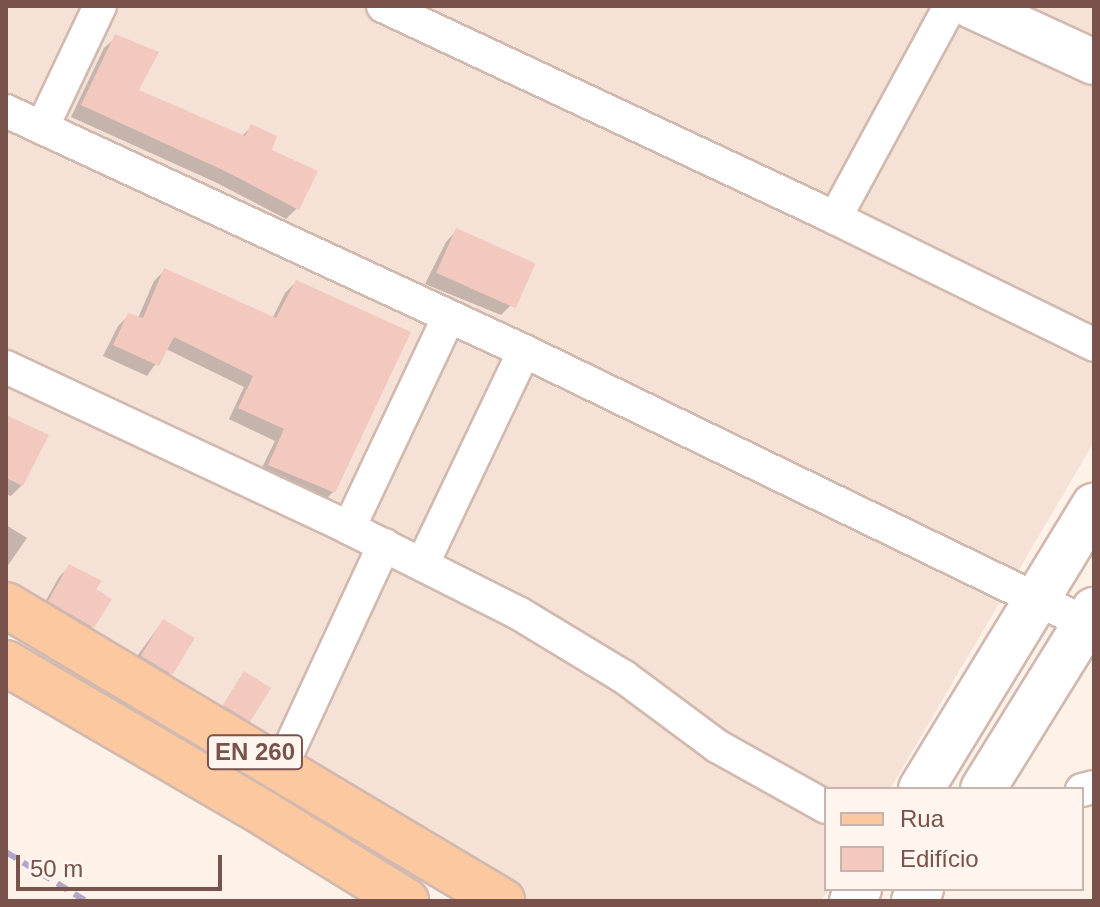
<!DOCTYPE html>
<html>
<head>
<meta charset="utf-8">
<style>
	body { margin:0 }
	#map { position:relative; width:1100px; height:907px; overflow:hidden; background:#fdf1e8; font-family:Arial,sans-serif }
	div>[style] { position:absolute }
	.residential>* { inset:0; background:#f5e1d6 }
	.shadow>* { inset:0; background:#0003; transform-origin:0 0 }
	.building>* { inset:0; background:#f3c9bf; transform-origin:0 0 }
	.roads { filter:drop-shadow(2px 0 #d2b9af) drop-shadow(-2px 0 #d2b9af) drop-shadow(0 2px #d2b9af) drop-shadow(0 -2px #d2b9af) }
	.street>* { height:32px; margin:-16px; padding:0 16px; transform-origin:16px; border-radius:16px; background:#fff }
	.secondary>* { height:44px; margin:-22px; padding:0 22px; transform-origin:22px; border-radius:22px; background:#fff }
	.primary>* { height:44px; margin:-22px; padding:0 22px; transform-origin:22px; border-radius:22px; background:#fcc8a0 }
	.rail>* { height:6px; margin-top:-3px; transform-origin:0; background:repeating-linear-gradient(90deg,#b1a5c8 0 12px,transparent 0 20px) }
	span { translate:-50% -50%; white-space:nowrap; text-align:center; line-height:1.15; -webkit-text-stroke:8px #fff5ef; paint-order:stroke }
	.shield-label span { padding:2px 6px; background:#fff5ef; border:2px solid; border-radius:6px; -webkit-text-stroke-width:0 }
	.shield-label { font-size:24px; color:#78524b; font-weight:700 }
	.frame { position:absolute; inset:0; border:8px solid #78524b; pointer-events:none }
	.legend { position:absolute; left:824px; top:787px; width:260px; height:104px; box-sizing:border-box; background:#fff5ef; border:2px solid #c9b4ad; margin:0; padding:10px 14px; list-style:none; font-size:24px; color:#78524b }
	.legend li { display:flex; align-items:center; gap:16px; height:40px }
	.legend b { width:40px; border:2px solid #c9b4ad }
	.scale { position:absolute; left:16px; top:855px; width:206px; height:36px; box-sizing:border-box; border:4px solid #78524b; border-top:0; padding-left:10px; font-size:24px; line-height:28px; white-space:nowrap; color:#78524b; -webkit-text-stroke:6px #fff5ef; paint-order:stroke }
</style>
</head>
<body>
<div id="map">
	<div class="residential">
		<i style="clip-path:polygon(6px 6px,1094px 6px,1094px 442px,890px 789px,826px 789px,826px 889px,829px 889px,821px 901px,531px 901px,6px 584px)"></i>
	</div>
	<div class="shadow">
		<i style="clip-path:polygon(116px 37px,136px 91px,241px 137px,251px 127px,269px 151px,297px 208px,286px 219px,215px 182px,71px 117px,104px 48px)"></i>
		<i style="clip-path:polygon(457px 230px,512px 304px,501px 315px,425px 284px,446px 242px)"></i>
		<i style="clip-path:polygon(165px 270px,272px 319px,285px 293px,296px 282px,333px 492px,322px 503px,258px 476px,275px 441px,229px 419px,244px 387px,166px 349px,147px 376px,103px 356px,118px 326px,129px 315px,138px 318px,154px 281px)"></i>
		<i style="clip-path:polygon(6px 418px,22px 485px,11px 496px,6px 494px)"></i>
		<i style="clip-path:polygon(6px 525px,27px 538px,6px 568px)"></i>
		<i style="clip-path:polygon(70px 566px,93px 590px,93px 626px,82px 637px,39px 613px,59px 577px)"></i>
		<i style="clip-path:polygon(163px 621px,170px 674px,159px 685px,129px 667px)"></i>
		<i style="left:245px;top:673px;width:27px;height:54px;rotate:33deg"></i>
	</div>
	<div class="building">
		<i style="clip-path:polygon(115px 34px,159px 52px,139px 90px,245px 136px,251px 124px,277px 136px,272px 150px,318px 171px,299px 210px,227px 172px,81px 105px)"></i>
		<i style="left:456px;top:228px;width:87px;height:49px;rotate:24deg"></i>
		<i style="clip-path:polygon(164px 268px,276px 318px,296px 280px,411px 332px,335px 493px,268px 465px,284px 429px,238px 408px,253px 376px,174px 337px,159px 366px,113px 345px,128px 313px,143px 318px)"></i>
		<i style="clip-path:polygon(6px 415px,49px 435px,23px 486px,6px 478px)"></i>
		<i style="clip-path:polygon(69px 564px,102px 581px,96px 589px,112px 599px,94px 628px,48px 601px)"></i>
		<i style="left:163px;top:619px;width:37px;height:43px;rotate:31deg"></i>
		<i style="left:244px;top:671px;width:32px;height:40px;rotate:32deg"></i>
	</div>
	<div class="roads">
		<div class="street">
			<i style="left:383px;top:6px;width:499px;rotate:25.1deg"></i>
			<i style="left:835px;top:218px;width:288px;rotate:26.1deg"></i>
			<i style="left:6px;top:111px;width:571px;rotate:24.86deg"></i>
			<i style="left:524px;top:351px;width:633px;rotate:25.84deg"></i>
			<i style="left:42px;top:128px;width:135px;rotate:-64.6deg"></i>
			<i style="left:835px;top:218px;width:241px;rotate:-61.5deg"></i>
			<i style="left:6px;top:367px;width:379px;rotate:25.1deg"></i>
			<i style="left:349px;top:528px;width:191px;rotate:26.7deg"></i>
			<i style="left:520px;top:614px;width:122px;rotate:31.2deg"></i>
			<i style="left:624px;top:677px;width:116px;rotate:36.6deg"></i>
			<i style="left:717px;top:746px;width:125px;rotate:29.2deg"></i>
			<i style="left:349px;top:528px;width:234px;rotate:-64.7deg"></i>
			<i style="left:423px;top:563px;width:235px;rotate:-64.5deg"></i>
			<i style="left:281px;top:767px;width:245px;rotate:-65.1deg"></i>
			<i style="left:1082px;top:790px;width:12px;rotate:-14deg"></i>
		</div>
		<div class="secondary">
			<i style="left:972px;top:6px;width:134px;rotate:24.7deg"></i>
			<i style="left:921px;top:789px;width:332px;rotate:-58.6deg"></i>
			<i style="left:983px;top:789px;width:211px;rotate:-58.2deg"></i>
			<i style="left:852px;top:901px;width:14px;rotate:-60deg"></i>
			<i style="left:914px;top:901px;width:14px;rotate:-60deg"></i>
		</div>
		<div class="primary">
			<i style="left:6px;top:605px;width:578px;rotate:30.83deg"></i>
			<i style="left:6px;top:663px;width:300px;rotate:30.2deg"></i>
			<i style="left:265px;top:814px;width:166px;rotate:31.7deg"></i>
		</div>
	</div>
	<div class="rail">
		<i style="left:6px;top:852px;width:94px;rotate:31.5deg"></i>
	</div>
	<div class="shield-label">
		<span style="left:255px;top:752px">EN 260</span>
	</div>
	<div class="frame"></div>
	<ul class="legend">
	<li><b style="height:10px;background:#fcc8a0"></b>Rua</li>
	<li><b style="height:22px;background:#f3c9bf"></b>Edifício</li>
	</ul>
	<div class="scale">50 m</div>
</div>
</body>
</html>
